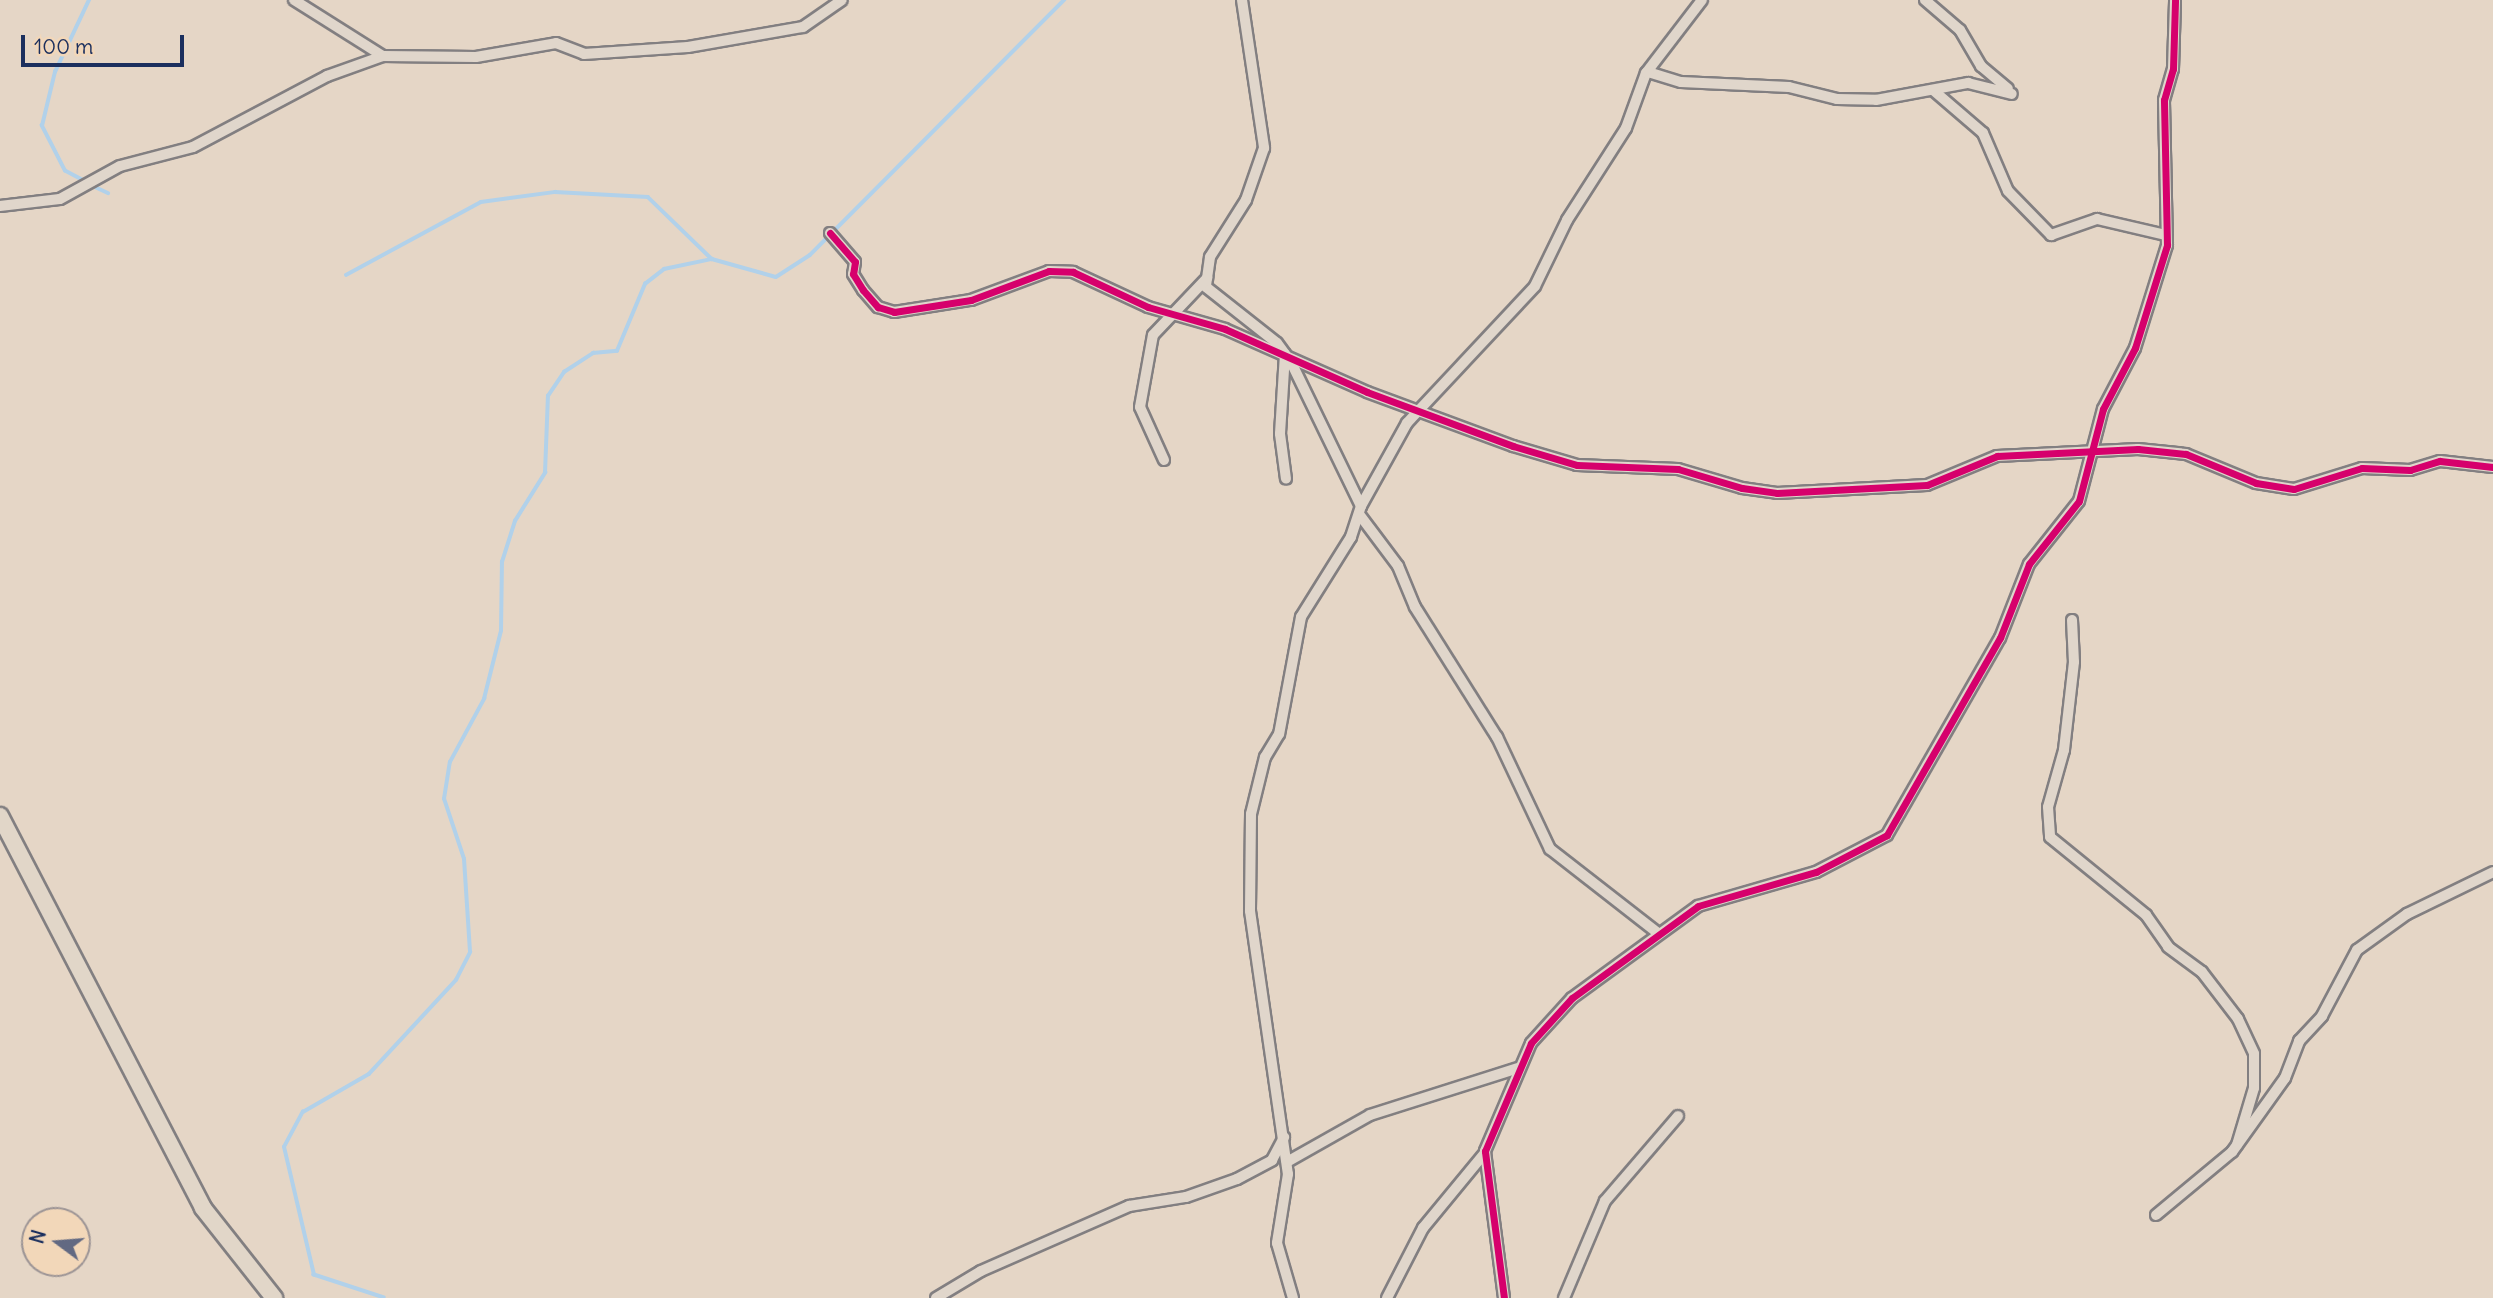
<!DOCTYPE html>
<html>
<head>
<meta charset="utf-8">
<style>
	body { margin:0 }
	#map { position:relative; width:2493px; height:1298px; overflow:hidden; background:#e5d6c6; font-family:Delius,sans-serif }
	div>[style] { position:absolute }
	.stream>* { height:3.5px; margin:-1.75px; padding:0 1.75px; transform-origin:1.75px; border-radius:1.75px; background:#b1d1ea }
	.roads { filter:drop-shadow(2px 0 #827f81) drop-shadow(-2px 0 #827f81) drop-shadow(0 2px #827f81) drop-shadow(0 -2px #827f81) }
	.minor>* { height:10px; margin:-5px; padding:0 5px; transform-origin:5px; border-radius:5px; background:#e0d6cb }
	.highway>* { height:16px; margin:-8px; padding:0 8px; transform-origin:8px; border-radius:8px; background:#e1d6c8 }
	.cycleway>* { height:7px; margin:-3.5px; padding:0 3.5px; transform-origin:3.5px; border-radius:3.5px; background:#d6006c }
	span { translate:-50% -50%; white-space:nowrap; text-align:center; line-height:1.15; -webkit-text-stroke:5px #f2d7b9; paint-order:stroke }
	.north { position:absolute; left:21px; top:1207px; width:70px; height:70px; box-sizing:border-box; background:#f2d7b9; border:2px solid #9c9495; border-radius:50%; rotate:286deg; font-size:19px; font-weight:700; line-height:28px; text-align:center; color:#1b2f5e }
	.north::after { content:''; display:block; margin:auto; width:24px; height:32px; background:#626982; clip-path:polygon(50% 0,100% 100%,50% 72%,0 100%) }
	.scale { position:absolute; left:21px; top:35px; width:163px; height:32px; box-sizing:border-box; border:4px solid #1b2f5e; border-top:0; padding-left:9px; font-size:21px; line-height:24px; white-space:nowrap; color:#1b2f5e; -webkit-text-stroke:5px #f2d7b9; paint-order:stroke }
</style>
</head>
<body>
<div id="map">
	<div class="stream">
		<i style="left:84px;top:181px;width:21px;rotate:-152deg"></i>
		<i style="left:65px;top:171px;width:51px;rotate:-117.1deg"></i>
		<i style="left:42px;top:126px;width:56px;rotate:-76.5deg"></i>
		<i style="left:55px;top:72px;width:80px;rotate:-64.7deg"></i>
		<i style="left:91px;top:185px;width:19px;rotate:25deg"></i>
		<i style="left:346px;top:275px;width:153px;rotate:-28.4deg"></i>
		<i style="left:481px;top:202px;width:75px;rotate:-7.7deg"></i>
		<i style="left:555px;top:192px;width:93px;rotate:3.1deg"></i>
		<i style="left:648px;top:197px;width:89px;rotate:44.1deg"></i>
		<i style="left:712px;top:259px;width:66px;rotate:15.7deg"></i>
		<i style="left:776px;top:277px;width:40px;rotate:-32.9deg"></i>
		<i style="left:810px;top:255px;width:360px;rotate:-45.1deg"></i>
		<i style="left:384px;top:1298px;width:74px;rotate:-161.8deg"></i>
		<i style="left:314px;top:1275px;width:131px;rotate:-103.2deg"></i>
		<i style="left:284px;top:1147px;width:40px;rotate:-62deg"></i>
		<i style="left:303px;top:1112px;width:76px;rotate:-29.9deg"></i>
		<i style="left:369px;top:1074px;width:128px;rotate:-47.2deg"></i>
		<i style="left:456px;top:980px;width:31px;rotate:-63deg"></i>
		<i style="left:470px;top:952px;width:93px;rotate:-93.7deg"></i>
		<i style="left:464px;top:859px;width:63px;rotate:-108.4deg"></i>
		<i style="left:444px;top:799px;width:37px;rotate:-81deg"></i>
		<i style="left:450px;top:762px;width:72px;rotate:-61.6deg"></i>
		<i style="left:484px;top:699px;width:70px;rotate:-76deg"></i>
		<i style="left:501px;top:631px;width:69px;rotate:-89.2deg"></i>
		<i style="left:502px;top:562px;width:43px;rotate:-72.4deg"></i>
		<i style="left:515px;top:521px;width:57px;rotate:-58deg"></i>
		<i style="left:545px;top:473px;width:77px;rotate:-87.8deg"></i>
		<i style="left:548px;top:396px;width:29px;rotate:-56deg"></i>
		<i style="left:564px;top:372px;width:35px;rotate:-33deg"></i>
		<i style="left:593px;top:353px;width:24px;rotate:-5deg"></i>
		<i style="left:617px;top:351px;width:73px;rotate:-67.3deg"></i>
		<i style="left:645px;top:284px;width:24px;rotate:-38deg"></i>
		<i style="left:664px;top:269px;width:49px;rotate:-11.8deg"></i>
	</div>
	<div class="roads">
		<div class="minor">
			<i style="left:294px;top:0;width:105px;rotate:32.2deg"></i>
			<i style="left:1242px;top:0;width:150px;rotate:81.5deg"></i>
			<i style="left:1264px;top:148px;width:55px;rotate:109.1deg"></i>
			<i style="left:1246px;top:200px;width:67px;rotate:122.3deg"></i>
			<i style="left:1210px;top:257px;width:30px;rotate:98deg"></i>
			<i style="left:1206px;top:287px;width:90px;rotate:38.3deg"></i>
			<i style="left:1277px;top:343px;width:26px;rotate:54deg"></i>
			<i style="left:1292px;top:364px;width:158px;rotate:64.1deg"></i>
			<i style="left:1361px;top:506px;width:33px;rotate:108deg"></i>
			<i style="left:1351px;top:537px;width:94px;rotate:122deg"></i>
			<i style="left:1301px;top:617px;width:119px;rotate:100.6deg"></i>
			<i style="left:1279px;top:734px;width:27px;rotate:121deg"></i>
			<i style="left:1265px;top:757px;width:59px;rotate:103.8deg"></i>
			<i style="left:1251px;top:814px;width:97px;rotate:90.6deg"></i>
			<i style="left:1250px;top:911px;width:266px;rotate:81.8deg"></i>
			<i style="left:1288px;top:1174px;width:70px;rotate:99.1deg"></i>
			<i style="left:1277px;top:1243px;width:57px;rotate:73.8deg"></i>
			<i style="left:1925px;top:0;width:46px;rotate:40.6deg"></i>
			<i style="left:1960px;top:30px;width:42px;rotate:59.7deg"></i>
			<i style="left:1981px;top:66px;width:35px;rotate:40deg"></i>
			<i style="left:1648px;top:72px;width:34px;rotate:17deg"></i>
			<i style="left:1681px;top:82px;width:108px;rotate:2.7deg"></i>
			<i style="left:1789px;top:87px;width:49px;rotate:14deg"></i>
			<i style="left:1837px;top:99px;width:39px;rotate:1deg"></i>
			<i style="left:1876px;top:100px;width:94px;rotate:-10.5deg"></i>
			<i style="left:1968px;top:83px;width:45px;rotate:14deg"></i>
			<i style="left:1933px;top:90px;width:66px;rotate:40.7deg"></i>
			<i style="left:1983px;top:133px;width:63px;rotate:66.7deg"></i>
			<i style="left:2008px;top:191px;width:62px;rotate:45.7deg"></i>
			<i style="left:2051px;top:235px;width:49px;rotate:-19.2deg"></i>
			<i style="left:2097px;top:219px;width:70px;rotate:13.2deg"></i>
			<i style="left:0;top:206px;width:60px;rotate:-6.7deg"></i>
			<i style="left:60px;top:199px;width:68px;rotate:-28.8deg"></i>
			<i style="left:120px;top:166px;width:75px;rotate:-14.6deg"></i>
			<i style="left:193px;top:147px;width:152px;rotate:-27.9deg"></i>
			<i style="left:327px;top:76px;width:59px;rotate:-19.7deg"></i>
			<i style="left:383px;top:56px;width:93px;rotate:0.6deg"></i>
			<i style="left:476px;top:57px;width:81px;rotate:-9.9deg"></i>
			<i style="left:556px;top:43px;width:30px;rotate:21deg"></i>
			<i style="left:584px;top:54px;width:104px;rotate:-3.9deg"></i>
			<i style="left:688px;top:47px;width:117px;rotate:-9.9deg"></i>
			<i style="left:803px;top:27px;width:47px;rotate:-34.7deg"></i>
			<i style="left:830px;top:233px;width:38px;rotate:49deg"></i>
			<i style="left:855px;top:262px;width:12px;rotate:99deg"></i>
			<i style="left:853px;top:274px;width:19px;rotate:58deg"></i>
			<i style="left:863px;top:290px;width:23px;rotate:49deg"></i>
			<i style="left:878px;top:307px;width:17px;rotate:17deg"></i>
			<i style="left:894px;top:312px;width:78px;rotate:-8.9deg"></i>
			<i style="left:971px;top:300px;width:83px;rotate:-20.4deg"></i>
			<i style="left:1049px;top:271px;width:24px;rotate:2deg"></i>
			<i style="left:1073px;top:272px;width:83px;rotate:25deg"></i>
			<i style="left:1148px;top:307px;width:80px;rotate:15.9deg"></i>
			<i style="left:1225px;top:329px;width:155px;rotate:23.9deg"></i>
			<i style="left:1367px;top:392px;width:156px;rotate:20.3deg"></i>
			<i style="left:1513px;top:446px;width:67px;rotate:16.5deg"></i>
			<i style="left:1577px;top:465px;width:101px;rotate:2.3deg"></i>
			<i style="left:1678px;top:469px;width:67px;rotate:16.5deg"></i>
			<i style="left:1742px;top:488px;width:35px;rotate:8deg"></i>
			<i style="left:1777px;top:493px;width:150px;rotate:-3.1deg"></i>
			<i style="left:1927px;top:485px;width:76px;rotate:-22.5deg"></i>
			<i style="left:1997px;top:456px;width:141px;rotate:-2.8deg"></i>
			<i style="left:2138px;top:449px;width:48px;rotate:5.9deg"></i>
			<i style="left:2186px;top:454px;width:76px;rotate:22.5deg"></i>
			<i style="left:2256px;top:483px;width:38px;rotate:9deg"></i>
			<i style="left:2294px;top:489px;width:71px;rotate:-17.2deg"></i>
			<i style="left:2362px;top:468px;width:48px;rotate:2.4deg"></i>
			<i style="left:2410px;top:470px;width:31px;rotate:-17deg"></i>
			<i style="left:2440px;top:461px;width:53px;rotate:6.5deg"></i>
			<i style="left:1285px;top:354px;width:80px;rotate:93.6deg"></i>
			<i style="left:1280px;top:434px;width:45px;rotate:82.4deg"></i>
			<i style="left:1164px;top:460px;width:58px;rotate:-114.4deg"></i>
			<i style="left:1140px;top:407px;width:73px;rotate:-79.8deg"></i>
			<i style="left:1153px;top:335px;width:79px;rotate:-46.5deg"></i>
			<i style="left:1361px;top:506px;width:95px;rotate:-61deg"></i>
			<i style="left:1407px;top:423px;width:187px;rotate:-46.9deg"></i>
			<i style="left:1535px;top:286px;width:73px;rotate:-64.1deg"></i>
			<i style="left:1567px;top:220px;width:109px;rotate:-57.3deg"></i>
			<i style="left:1626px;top:128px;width:59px;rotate:-70deg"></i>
			<i style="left:1646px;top:73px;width:92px;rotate:-52.5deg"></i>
			<i style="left:1359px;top:514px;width:65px;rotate:53.1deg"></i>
			<i style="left:1398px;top:566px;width:44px;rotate:67.5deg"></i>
			<i style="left:1415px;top:607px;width:154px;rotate:57.8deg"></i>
			<i style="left:1497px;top:737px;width:124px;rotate:64.7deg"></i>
			<i style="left:1550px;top:849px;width:137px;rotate:37.9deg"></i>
			<i style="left:2072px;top:620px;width:42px;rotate:87.3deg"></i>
			<i style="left:2074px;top:662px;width:89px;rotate:96.5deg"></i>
			<i style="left:2064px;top:750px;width:59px;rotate:105.7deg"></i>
			<i style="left:2048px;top:807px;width:30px;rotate:86deg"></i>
			<i style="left:2050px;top:837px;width:124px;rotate:39.1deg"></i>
			<i style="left:2146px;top:915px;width:39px;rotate:55deg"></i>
			<i style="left:2168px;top:947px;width:42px;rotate:36.3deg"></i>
			<i style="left:2202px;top:972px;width:59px;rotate:52.5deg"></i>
			<i style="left:2238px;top:1019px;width:38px;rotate:65deg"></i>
			<i style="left:2254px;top:1054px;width:34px;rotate:90deg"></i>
			<i style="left:2254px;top:1088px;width:59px;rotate:106.6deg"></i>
			<i style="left:1287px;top:1162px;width:95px;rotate:-29.5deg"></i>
			<i style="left:1370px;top:1115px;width:155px;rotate:-17.6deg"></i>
			<i style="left:2156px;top:1215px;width:99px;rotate:-39.7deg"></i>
			<i style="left:2232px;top:1152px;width:91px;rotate:-54.4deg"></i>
			<i style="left:2285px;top:1078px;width:40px;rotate:-69deg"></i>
			<i style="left:2299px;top:1041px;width:34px;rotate:-47deg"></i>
			<i style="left:2322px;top:1016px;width:75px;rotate:-62.1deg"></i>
			<i style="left:2357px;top:950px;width:62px;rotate:-35.8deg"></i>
			<i style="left:2407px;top:914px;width:96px;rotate:-26deg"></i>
			<i style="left:936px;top:1298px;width:52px;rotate:-31deg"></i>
			<i style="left:981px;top:1271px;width:162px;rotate:-23.7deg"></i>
			<i style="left:1129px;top:1206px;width:58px;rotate:-9deg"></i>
			<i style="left:1186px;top:1197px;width:54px;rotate:-19.4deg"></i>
			<i style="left:1237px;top:1179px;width:40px;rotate:-28deg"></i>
			<i style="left:1272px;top:1160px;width:26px;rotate:-62deg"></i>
			<i style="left:1387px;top:1298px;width:79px;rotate:-62.8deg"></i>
			<i style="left:1423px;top:1228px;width:96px;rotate:-50.5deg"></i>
			<i style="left:1504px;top:1298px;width:148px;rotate:-97.4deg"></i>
			<i style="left:1485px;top:1151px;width:117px;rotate:-66.9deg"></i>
			<i style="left:1531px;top:1043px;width:61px;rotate:-47.7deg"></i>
			<i style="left:1572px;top:998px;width:156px;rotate:-36.1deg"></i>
			<i style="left:1698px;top:906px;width:123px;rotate:-16.1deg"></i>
			<i style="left:1816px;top:872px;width:80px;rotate:-27.5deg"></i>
			<i style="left:1887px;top:835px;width:227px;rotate:-60.2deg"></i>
			<i style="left:2000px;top:638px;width:79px;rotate:-68.6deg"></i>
			<i style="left:2029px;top:564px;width:80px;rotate:-51.6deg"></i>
			<i style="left:2079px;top:501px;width:95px;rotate:-75.4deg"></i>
			<i style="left:2103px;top:409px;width:69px;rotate:-62.3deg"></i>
			<i style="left:2135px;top:348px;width:108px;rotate:-72.7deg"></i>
			<i style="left:2167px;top:245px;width:145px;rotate:-91.2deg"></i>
			<i style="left:2164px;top:100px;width:32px;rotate:-74deg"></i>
			<i style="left:2173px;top:69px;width:69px;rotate:-88.3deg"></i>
			<i style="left:1564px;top:1298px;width:105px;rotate:-67.1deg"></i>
			<i style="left:1605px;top:1201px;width:112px;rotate:-49.3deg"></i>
		</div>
		<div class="highway">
			<i style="left:0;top:816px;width:441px;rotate:62.6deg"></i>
			<i style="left:203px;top:1208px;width:115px;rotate:51.7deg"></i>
		</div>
	</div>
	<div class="cycleway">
		<i style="left:830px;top:233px;width:38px;rotate:49deg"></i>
		<i style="left:855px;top:262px;width:12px;rotate:99deg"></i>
		<i style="left:853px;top:274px;width:19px;rotate:58deg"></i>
		<i style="left:863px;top:290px;width:23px;rotate:49deg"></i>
		<i style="left:878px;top:307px;width:17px;rotate:17deg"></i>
		<i style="left:894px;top:312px;width:78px;rotate:-8.9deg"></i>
		<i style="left:971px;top:300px;width:83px;rotate:-20.4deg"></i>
		<i style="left:1049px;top:271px;width:24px;rotate:2deg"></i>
		<i style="left:1073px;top:272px;width:83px;rotate:25deg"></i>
		<i style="left:1148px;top:307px;width:80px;rotate:15.9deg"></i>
		<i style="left:1225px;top:329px;width:155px;rotate:23.9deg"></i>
		<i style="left:1367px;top:392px;width:156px;rotate:20.3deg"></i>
		<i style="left:1513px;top:446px;width:67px;rotate:16.5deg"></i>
		<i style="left:1577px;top:465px;width:101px;rotate:2.3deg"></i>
		<i style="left:1678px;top:469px;width:67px;rotate:16.5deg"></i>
		<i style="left:1742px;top:488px;width:35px;rotate:8deg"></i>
		<i style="left:1777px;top:493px;width:150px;rotate:-3.1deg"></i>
		<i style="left:1927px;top:485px;width:76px;rotate:-22.5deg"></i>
		<i style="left:1997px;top:456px;width:141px;rotate:-2.8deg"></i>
		<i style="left:2138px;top:449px;width:48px;rotate:5.9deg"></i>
		<i style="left:2186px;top:454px;width:76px;rotate:22.5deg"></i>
		<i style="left:2256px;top:483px;width:38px;rotate:9deg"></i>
		<i style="left:2294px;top:489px;width:71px;rotate:-17.2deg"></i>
		<i style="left:2362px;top:468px;width:48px;rotate:2.4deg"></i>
		<i style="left:2410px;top:470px;width:31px;rotate:-17deg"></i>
		<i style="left:2440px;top:461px;width:53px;rotate:6.5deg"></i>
		<i style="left:1504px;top:1298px;width:148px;rotate:-97.4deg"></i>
		<i style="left:1485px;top:1151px;width:117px;rotate:-66.9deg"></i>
		<i style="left:1531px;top:1043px;width:61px;rotate:-47.7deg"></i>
		<i style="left:1572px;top:998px;width:156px;rotate:-36.1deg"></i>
		<i style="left:1698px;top:906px;width:123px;rotate:-16.1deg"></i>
		<i style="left:1816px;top:872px;width:80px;rotate:-27.5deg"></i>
		<i style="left:1887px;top:835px;width:227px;rotate:-60.2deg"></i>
		<i style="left:2000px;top:638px;width:79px;rotate:-68.6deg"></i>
		<i style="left:2029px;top:564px;width:80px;rotate:-51.6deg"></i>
		<i style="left:2079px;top:501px;width:95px;rotate:-75.4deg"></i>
		<i style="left:2103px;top:409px;width:69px;rotate:-62.3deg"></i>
		<i style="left:2135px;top:348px;width:108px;rotate:-72.7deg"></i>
		<i style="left:2167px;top:245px;width:145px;rotate:-91.2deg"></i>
		<i style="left:2164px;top:100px;width:32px;rotate:-74deg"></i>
		<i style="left:2173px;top:69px;width:69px;rotate:-88.3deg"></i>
	</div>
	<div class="north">N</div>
	<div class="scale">100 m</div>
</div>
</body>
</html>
